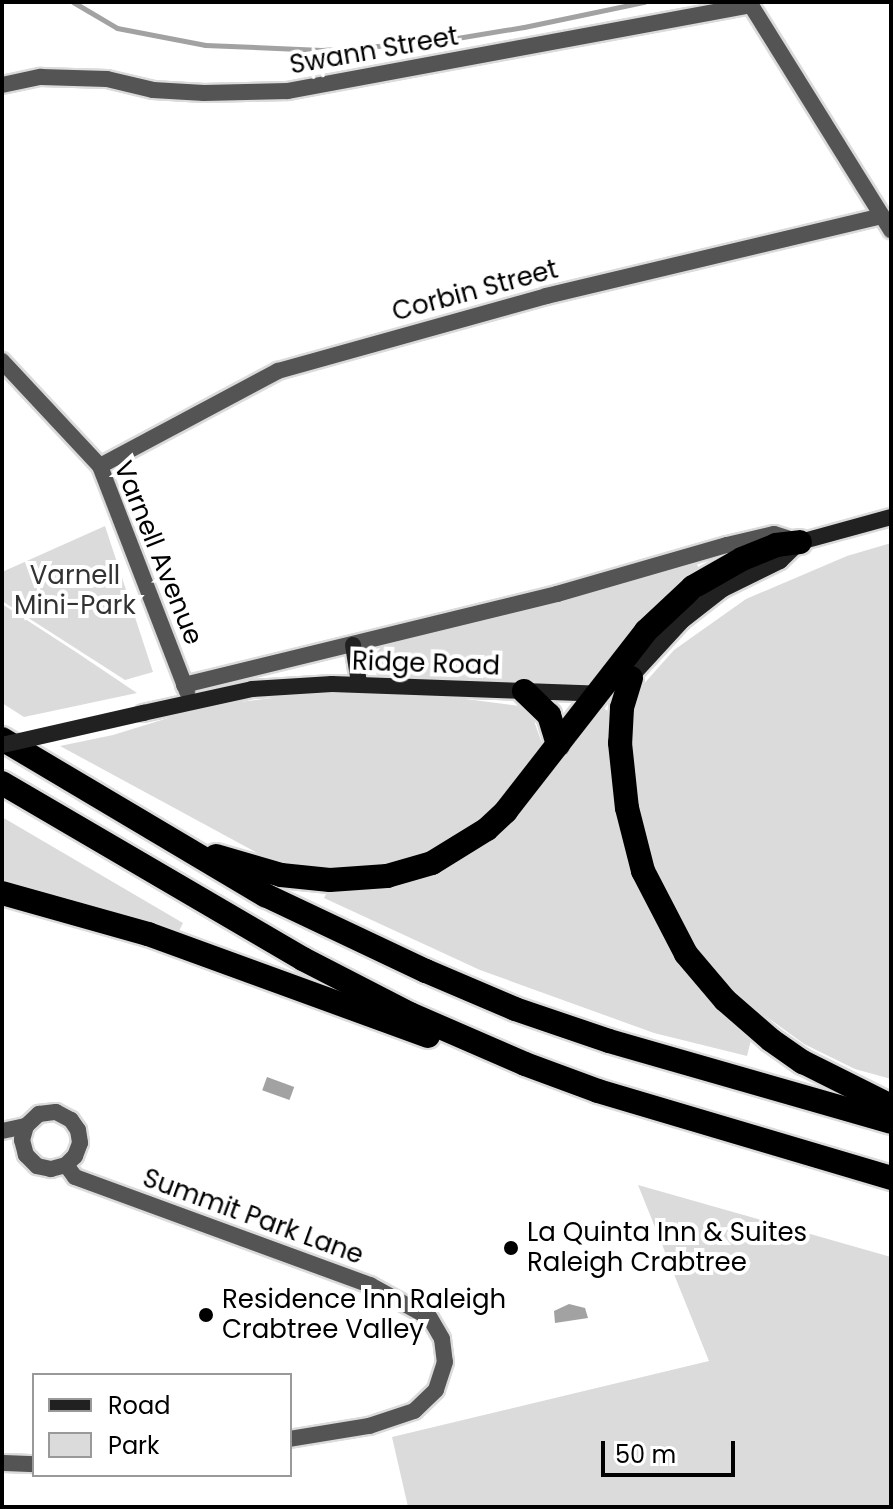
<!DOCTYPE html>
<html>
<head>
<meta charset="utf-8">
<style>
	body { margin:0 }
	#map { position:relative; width:893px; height:1509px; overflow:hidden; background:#fff; font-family:Poppins,sans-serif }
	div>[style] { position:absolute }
	.green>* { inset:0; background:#dbdbdb }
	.water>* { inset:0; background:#a2a2a2; transform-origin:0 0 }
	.stream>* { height:5px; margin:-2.5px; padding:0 2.5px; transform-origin:2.5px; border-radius:2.5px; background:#a2a2a2 }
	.roads { filter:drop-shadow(2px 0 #dbdbdb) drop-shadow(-2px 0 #dbdbdb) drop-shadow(0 2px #dbdbdb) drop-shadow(0 -2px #dbdbdb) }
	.street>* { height:16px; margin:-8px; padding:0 8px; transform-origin:8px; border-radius:8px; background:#545454 }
	.secondary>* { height:16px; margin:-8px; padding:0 8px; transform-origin:8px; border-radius:8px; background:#212121 }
	.highway>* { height:24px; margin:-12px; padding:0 12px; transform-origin:12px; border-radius:12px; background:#000 }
	.secondary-bridge>* { height:16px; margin:-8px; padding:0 8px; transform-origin:8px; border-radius:8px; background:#212121 }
	.dots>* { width:22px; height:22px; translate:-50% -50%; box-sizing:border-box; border:4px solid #fff; border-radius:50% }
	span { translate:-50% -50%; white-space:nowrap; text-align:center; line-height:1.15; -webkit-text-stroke:8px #fff; paint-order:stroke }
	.street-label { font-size:26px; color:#000 }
	.park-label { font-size:26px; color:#323232 }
	.poi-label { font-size:26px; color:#000 }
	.left { translate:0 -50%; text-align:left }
	.frame { position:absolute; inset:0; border:4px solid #000; pointer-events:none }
	.legend { position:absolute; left:32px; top:1373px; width:260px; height:104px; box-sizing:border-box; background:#fff; border:2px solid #999; margin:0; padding:10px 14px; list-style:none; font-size:24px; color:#000 }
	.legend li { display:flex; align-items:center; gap:16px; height:40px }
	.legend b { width:40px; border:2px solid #999 }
	.scale { position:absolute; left:601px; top:1441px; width:134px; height:36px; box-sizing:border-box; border:4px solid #000; border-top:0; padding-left:10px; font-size:24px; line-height:28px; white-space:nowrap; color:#000; -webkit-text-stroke:6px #fff; paint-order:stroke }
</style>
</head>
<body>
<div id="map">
	<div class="green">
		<i style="clip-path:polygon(105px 526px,153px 672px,125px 680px,2px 601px,2px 572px)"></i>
		<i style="clip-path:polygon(891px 543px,891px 1079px,855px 1069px,804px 1044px,749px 1004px,701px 955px,650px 856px,636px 796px,629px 722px,641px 687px,674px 650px,746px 599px,847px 556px)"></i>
		<i style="clip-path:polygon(697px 564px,701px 575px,593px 687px,381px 680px,371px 667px,370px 660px,381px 647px)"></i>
		<i style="clip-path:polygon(2px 604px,76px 652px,137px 693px,24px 717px,2px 703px)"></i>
		<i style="clip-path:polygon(313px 693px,458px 698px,520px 706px,534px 721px,542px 743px,536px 761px,486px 817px,448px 845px,396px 866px,341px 873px,274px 862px,60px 746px,113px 735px,207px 706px)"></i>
		<i style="clip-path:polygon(598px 705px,613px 714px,634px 873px,653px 917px,685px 970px,751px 1040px,747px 1056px,654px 1033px,480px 970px,324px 898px,327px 892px,386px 888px,434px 874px,489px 841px,545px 782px)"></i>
		<i style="clip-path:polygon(2px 817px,183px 923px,179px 931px,60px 896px,2px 884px)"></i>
		<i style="clip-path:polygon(638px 1185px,891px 1257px,891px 1507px,408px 1507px,392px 1437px,709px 1361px)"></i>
	</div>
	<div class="water">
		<i style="left:267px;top:1077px;width:29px;height:14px;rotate:20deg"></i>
		<i style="clip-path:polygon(569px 1304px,585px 1308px,588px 1318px,555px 1323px,554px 1311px)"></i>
	</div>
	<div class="stream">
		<i style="left:73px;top:2px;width:51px;rotate:30.6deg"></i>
		<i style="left:117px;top:28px;width:90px;rotate:10.9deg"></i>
		<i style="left:205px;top:45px;width:117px;rotate:2.4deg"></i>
		<i style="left:322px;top:50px;width:111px;rotate:-4.1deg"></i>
		<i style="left:433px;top:42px;width:92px;rotate:-9.4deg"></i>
		<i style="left:524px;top:27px;width:123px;rotate:-11.8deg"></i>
	</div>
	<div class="roads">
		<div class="street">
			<i style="left:749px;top:2px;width:269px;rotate:58.1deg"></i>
			<i style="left:2px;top:85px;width:40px;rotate:-12deg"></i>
			<i style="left:41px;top:77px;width:66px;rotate:1.7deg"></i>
			<i style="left:107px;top:79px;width:47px;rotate:13.4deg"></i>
			<i style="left:153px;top:90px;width:51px;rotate:3.4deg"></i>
			<i style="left:204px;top:93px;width:84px;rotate:-1.4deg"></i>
			<i style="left:288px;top:91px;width:471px;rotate:-10.5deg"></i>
			<i style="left:2px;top:361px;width:144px;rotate:47deg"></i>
			<i style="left:100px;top:466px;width:242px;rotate:68.9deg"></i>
			<i style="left:100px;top:466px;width:202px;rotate:-28.1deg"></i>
			<i style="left:278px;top:371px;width:278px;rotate:-15.6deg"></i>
			<i style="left:546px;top:296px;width:345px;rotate:-13.4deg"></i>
			<i style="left:184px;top:685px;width:384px;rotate:-13.7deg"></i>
			<i style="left:557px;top:594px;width:177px;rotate:-16.1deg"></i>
			<i style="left:727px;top:545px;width:48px;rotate:-13.2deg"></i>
			<i style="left:774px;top:534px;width:14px;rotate:17deg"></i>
			<i style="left:2px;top:1131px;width:25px;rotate:-12deg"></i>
			<i style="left:26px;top:1126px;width:18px;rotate:-43deg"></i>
			<i style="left:39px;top:1114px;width:17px;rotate:-7deg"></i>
			<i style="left:56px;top:1112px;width:17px;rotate:28deg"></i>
			<i style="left:71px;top:1120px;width:12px;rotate:55deg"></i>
			<i style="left:78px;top:1130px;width:13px;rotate:81deg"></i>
			<i style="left:80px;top:1143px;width:14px;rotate:111deg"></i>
			<i style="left:75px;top:1156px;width:13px;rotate:135deg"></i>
			<i style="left:66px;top:1165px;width:16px;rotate:165deg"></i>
			<i style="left:51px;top:1169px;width:14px;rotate:-168deg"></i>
			<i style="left:37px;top:1166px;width:16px;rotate:-135deg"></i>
			<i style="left:26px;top:1155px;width:16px;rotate:-105deg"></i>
			<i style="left:22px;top:1140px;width:15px;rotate:-74deg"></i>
			<i style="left:66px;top:1165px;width:15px;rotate:53deg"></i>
			<i style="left:75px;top:1177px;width:314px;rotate:20.1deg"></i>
			<i style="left:370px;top:1285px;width:68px;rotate:28.8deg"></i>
			<i style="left:430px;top:1318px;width:24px;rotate:60deg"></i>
			<i style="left:442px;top:1339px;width:23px;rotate:83deg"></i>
			<i style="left:445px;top:1362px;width:29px;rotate:108deg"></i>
			<i style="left:436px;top:1390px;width:30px;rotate:136deg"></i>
			<i style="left:414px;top:1411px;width:47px;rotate:161.6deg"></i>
			<i style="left:369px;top:1426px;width:80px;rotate:170.7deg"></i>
			<i style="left:2px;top:1463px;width:32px;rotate:2deg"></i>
		</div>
		<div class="secondary">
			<i style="left:353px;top:645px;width:39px;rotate:81deg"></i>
			<i style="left:625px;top:683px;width:84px;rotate:-47.4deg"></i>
			<i style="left:682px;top:621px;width:52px;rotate:-38deg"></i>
			<i style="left:723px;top:589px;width:64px;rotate:-26.2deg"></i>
			<i style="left:780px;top:561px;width:28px;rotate:-44deg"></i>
			<i style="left:800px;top:542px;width:94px;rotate:-15.4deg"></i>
			<i style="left:143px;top:713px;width:112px;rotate:-12.4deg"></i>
			<i style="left:252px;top:689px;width:80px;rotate:-3.6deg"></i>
			<i style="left:332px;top:684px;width:268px;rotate:2.1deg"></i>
		</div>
		<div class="highway">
			<i style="left:631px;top:678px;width:31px;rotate:107deg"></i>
			<i style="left:622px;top:708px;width:35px;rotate:93deg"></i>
			<i style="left:620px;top:743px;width:65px;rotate:83.9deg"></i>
			<i style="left:627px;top:808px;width:65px;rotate:75.7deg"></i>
			<i style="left:643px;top:871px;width:93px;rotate:62.6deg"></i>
			<i style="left:686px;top:954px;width:60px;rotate:49.7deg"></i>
			<i style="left:725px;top:1000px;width:61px;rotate:41deg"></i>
			<i style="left:771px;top:1040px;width:39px;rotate:35deg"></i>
			<i style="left:803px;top:1062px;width:98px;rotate:26.6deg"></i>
			<i style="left:524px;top:691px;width:35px;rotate:44deg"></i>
			<i style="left:549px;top:715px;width:31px;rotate:73deg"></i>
			<i style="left:2px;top:739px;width:306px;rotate:30.7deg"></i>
			<i style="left:265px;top:895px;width:178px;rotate:25.3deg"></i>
			<i style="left:426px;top:971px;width:97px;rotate:23.1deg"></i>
			<i style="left:515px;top:1009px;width:99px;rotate:18.8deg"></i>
			<i style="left:609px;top:1041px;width:293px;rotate:16deg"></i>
			<i style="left:2px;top:783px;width:349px;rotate:30.3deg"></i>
			<i style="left:303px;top:959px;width:120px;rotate:27.2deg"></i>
			<i style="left:410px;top:1014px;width:125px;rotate:23.5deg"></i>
			<i style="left:525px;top:1064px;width:78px;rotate:20.3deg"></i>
			<i style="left:598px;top:1091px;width:306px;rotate:16.5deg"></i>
			<i style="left:216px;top:856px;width:68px;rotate:16.3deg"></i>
			<i style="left:281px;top:875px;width:49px;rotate:5.8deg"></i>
			<i style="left:330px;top:880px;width:57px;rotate:-4deg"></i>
			<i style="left:387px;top:876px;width:47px;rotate:-16.1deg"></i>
			<i style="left:432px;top:863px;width:65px;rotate:-31.7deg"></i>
			<i style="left:487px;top:829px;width:26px;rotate:-43deg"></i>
			<i style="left:506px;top:811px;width:228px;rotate:-52.1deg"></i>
			<i style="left:646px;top:631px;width:64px;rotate:-43.1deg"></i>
			<i style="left:693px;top:587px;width:56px;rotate:-29.7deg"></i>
			<i style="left:742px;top:559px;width:37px;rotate:-22deg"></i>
			<i style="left:776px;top:545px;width:24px;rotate:-7deg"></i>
			<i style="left:2px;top:893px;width:152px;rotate:15.7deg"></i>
			<i style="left:148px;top:934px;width:298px;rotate:20deg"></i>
		</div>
	</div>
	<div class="secondary-bridge">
		<i style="left:2px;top:745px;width:145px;rotate:-12.8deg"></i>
	</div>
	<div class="dots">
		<i style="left:511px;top:1248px;background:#000"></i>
		<i style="left:206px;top:1315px;background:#000"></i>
	</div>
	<div class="street-label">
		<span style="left:374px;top:51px;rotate:-10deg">Swann Street</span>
		<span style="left:475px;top:291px;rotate:-15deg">Corbin Street</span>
		<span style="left:158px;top:553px;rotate:68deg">Varnell Avenue</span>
		<span style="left:426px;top:664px;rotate:2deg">Ridge Road</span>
		<span style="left:253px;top:1217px;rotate:20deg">Summit Park Lane</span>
	</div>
	<div class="park-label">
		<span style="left:75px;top:591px">Varnell<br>Mini-Park</span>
	</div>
	<div class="poi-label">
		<span class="left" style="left:527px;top:1248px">La Quinta Inn &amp; Suites<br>Raleigh Crabtree</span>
		<span class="left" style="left:222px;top:1315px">Residence Inn Raleigh<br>Crabtree Valley</span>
	</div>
	<div class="frame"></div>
	<ul class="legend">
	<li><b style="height:10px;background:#212121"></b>Road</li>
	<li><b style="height:22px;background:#dbdbdb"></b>Park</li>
	</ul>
	<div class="scale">50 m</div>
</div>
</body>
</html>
